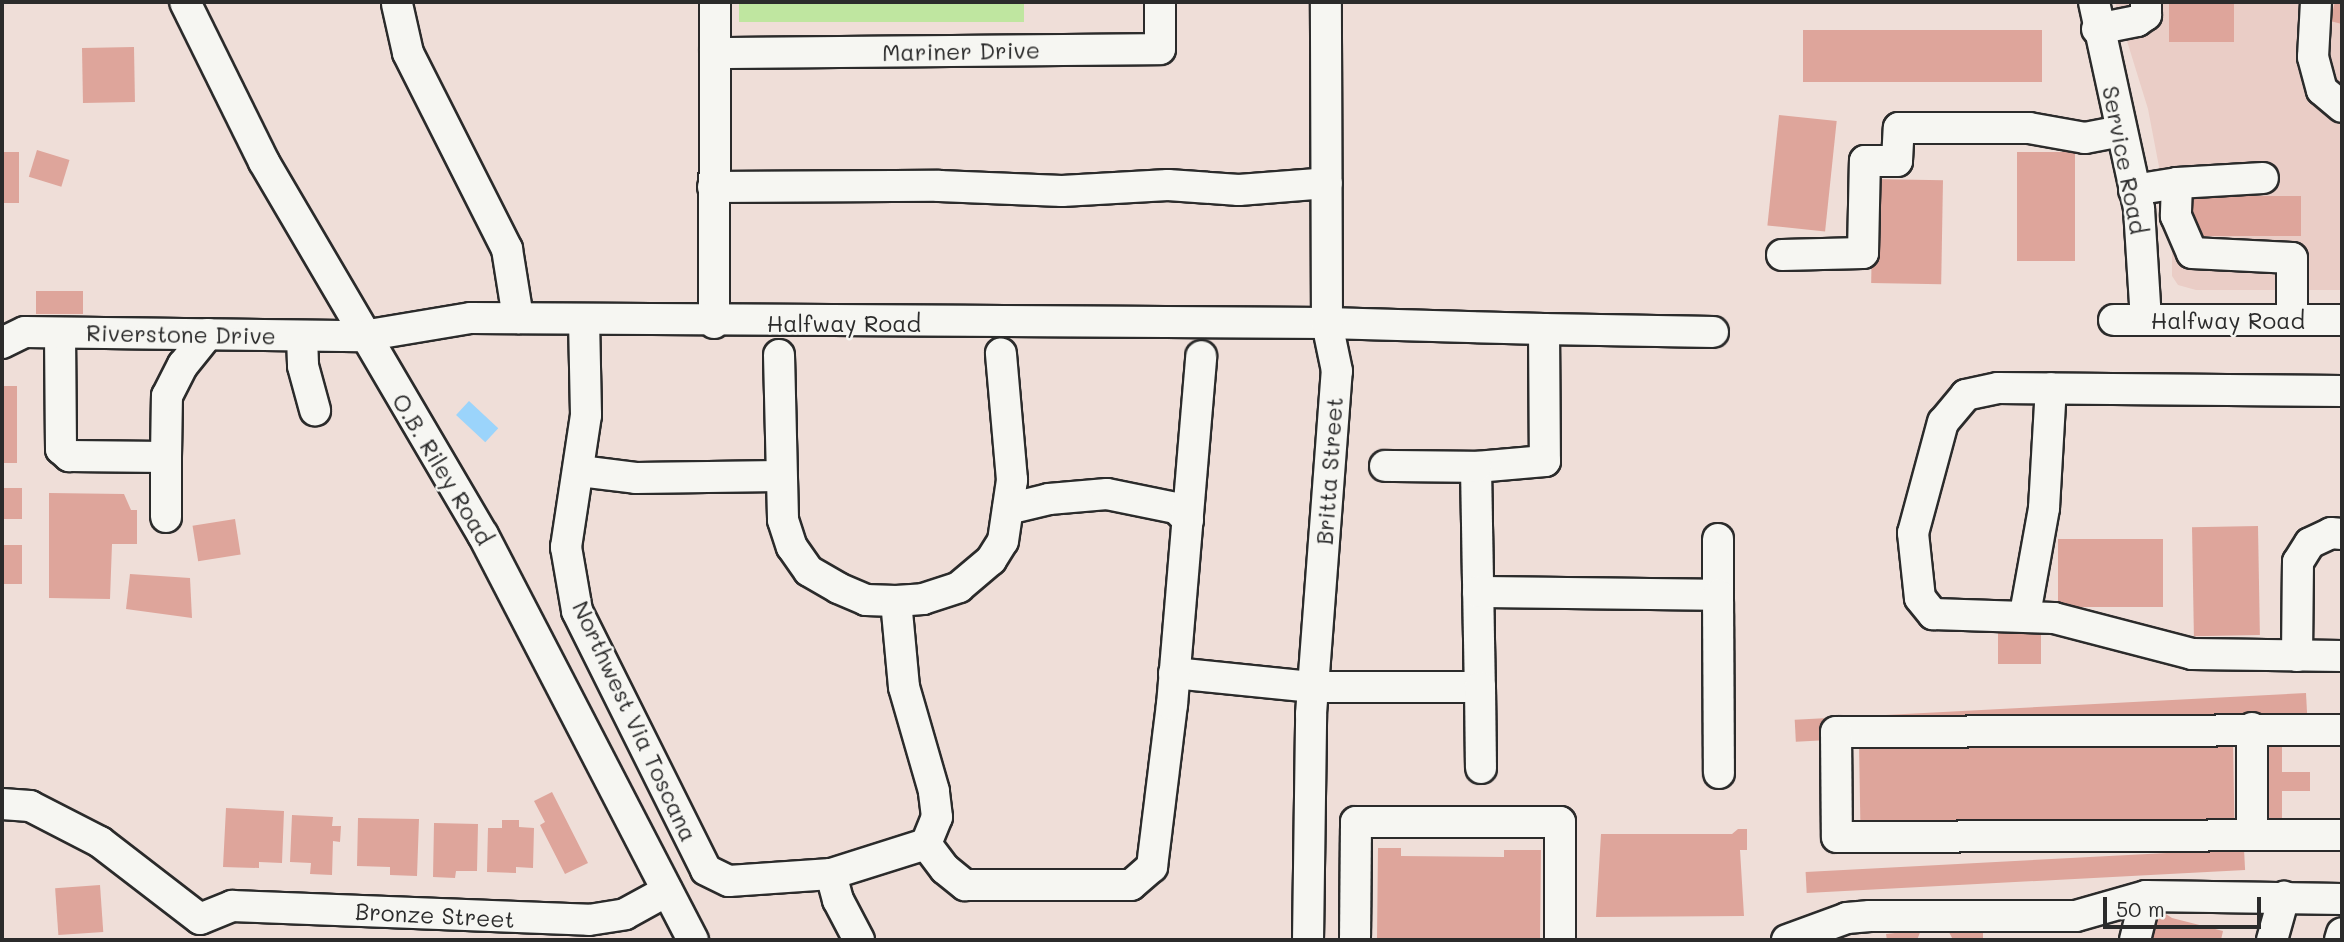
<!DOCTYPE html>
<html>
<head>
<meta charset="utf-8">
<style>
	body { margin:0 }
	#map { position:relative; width:2344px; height:942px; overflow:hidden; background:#efded8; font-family:Mali,sans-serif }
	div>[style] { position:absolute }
	.built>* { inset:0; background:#eacdc6 }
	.green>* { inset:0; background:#bfe6a0; transform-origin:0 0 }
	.water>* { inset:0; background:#9bd4fb; transform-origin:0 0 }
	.building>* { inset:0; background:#dea59b; transform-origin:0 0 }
	.roads { filter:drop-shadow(2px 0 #2b2b2b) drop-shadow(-2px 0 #2b2b2b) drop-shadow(0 2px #2b2b2b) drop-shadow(0 -2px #2b2b2b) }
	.minor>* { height:30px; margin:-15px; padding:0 15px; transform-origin:15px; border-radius:15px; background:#f6f6f2 }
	span { translate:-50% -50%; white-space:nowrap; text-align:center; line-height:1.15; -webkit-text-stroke:5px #f6f6f2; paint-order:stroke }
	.street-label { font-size:23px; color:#2b2b2b }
	.frame { position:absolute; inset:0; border:4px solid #2b2b2b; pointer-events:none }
	.scale { position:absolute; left:2103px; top:897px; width:158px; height:32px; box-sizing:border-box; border:4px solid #2b2b2b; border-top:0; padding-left:9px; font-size:21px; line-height:24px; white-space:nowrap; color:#2b2b2b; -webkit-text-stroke:5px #f6f6f2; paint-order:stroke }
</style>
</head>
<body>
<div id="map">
	<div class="built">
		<i style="clip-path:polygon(2115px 2px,2342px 2px,2342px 290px,2196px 290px,2178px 285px,2172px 276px,2172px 235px,2148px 109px)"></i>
	</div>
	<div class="green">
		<i style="left:739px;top:2px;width:285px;height:20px"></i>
	</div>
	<div class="water">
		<i style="left:469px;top:401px;width:40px;height:19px;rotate:43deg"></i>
	</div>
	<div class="building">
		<i style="left:2169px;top:2px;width:65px;height:40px"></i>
		<i style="clip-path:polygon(2335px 2px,2342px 2px,2342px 24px,2330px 21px)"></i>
		<i style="left:2042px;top:30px;width:52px;height:239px;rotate:90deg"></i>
		<i style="left:134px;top:47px;width:55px;height:52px;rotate:89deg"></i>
		<i style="left:1779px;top:115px;width:58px;height:111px;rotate:6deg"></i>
		<i style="left:37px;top:150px;width:34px;height:28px;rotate:17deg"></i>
		<i style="left:2px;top:152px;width:17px;height:51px"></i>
		<i style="left:2017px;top:152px;width:58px;height:109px"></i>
		<i style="left:1873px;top:179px;width:70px;height:104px;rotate:1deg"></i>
		<i style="left:2301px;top:196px;width:40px;height:109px;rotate:90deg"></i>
		<i style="left:36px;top:291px;width:47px;height:23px"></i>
		<i style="left:2px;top:386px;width:15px;height:77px"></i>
		<i style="left:2px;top:488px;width:20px;height:31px"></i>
		<i style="clip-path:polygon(49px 493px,124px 494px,131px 510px,137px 510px,137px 544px,112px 544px,110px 599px,49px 598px)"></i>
		<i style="left:235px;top:519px;width:36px;height:43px;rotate:81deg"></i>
		<i style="left:2258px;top:526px;width:109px;height:66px;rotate:89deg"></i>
		<i style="left:2058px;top:539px;width:105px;height:68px"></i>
		<i style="left:2px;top:545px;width:20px;height:39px"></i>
		<i style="clip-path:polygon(130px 574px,190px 578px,192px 618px,126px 609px)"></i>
		<i style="left:1998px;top:632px;width:43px;height:32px"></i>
		<i style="left:2306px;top:693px;width:22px;height:512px;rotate:87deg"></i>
		<i style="left:2233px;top:741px;width:84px;height:374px;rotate:89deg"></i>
		<i style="clip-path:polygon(2262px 745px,2282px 745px,2282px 772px,2310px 772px,2310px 791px,2282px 791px,2282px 820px,2262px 820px)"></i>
		<i style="clip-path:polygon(552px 792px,588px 863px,565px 874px,540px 825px,545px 822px,534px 801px)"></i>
		<i style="clip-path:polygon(226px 808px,284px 811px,282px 863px,259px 862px,259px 868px,223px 867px)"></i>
		<i style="clip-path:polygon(292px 815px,333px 817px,332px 826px,341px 826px,340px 842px,333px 841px,332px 875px,310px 874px,311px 863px,290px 862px)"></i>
		<i style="clip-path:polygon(358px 818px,419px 819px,417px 876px,390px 875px,390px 867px,357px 866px)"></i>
		<i style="clip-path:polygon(502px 820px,519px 820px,519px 827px,534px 828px,533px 868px,516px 867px,516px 873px,487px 872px,488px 828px,502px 828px)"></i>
		<i style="clip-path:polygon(434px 823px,478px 824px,477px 871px,456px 871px,455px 878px,433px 877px)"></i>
		<i style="clip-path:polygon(1738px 829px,1747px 829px,1747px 850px,1740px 850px,1744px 916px,1596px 917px,1601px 834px,1732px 834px)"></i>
		<i style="clip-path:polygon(1378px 848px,1401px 848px,1401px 856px,1504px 857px,1504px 850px,1541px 850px,1540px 939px,1377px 938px)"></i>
		<i style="left:2244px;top:849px;width:21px;height:439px;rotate:87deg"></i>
		<i style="left:100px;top:885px;width:47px;height:45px;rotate:86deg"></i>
		<i style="clip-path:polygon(2158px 909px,2172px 918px,2223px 931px,2221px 940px,2150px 940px)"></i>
		<i style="clip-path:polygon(1921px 930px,1917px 940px,1887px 940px,1886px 934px)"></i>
		<i style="clip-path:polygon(1948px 930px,1983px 931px,1983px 940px,1953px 940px)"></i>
	</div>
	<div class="roads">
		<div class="minor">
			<i style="left:185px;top:2px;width:178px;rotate:63.7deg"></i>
			<i style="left:264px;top:162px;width:433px;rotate:59.6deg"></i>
			<i style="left:483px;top:535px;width:456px;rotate:62.6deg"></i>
			<i style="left:2094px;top:2px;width:212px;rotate:77.7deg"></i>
			<i style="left:2139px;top:209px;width:111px;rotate:86.4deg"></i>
			<i style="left:2316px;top:2px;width:55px;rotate:93.1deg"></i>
			<i style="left:2313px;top:57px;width:34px;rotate:75deg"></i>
			<i style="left:2322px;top:90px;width:26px;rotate:40deg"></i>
			<i style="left:397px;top:4px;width:50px;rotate:77.3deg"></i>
			<i style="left:408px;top:53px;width:220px;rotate:63.2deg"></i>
			<i style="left:507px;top:249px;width:70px;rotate:80.9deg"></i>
			<i style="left:2097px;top:29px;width:41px;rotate:-11.3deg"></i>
			<i style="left:2137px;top:21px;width:11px;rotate:-34deg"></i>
			<i style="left:2146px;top:15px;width:13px;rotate:-90deg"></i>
			<i style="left:715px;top:53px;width:445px;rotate:-0.5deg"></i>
			<i style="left:1160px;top:49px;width:47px;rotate:-90deg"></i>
			<i style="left:2177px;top:183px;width:33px;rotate:92deg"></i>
			<i style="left:2176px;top:216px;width:40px;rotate:66.6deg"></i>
			<i style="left:2192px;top:253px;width:100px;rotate:2.9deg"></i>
			<i style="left:2292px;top:258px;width:62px;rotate:90deg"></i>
			<i style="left:713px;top:187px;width:226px;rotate:-0.3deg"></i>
			<i style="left:939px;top:186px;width:123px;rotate:2.3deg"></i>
			<i style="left:1062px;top:191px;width:106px;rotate:-3.2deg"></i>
			<i style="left:1168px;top:185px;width:71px;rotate:4deg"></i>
			<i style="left:1239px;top:190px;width:88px;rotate:-4.5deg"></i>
			<i style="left:2134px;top:190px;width:44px;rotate:-9.2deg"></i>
			<i style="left:2177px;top:183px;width:86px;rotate:-3.3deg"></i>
			<i style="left:1782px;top:255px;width:81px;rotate:-1.4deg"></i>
			<i style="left:1863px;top:253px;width:92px;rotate:-88.8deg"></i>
			<i style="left:1865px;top:161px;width:32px"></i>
			<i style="left:1897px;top:161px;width:33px;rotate:-87deg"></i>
			<i style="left:1899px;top:128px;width:130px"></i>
			<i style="left:2029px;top:128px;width:57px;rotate:10.1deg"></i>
			<i style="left:2085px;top:138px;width:37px;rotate:-11deg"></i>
			<i style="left:584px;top:319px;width:96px;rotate:88.8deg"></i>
			<i style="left:586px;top:415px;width:134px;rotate:98.6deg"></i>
			<i style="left:566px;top:547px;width:65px;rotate:80.2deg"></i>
			<i style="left:577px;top:611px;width:289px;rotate:63.5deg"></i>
			<i style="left:706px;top:870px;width:25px;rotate:26deg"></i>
			<i style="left:729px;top:881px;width:102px;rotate:-3.9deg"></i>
			<i style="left:831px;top:874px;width:100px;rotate:-17.5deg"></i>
			<i style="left:926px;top:844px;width:29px;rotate:-68deg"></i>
			<i style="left:937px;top:817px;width:26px;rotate:-97deg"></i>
			<i style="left:934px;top:791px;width:108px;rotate:-106.1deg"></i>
			<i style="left:904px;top:687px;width:86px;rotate:-95.3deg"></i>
			<i style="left:2114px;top:320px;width:228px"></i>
			<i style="left:714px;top:323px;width:321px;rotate:-89.8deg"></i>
			<i style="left:1544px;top:329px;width:169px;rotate:1deg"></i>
			<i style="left:60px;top:333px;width:116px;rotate:89.5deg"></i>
			<i style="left:61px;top:449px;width:11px;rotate:41deg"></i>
			<i style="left:69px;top:456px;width:97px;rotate:0.6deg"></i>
			<i style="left:166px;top:457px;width:61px;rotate:-89.1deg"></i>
			<i style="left:167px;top:396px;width:35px;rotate:-63deg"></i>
			<i style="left:183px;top:365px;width:40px;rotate:-51deg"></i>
			<i style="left:302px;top:336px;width:30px;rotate:88deg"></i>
			<i style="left:303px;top:366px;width:46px;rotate:74.7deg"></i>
			<i style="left:2px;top:343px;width:25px;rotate:-26deg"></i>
			<i style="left:25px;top:332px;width:338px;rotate:0.7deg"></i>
			<i style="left:363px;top:336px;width:109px;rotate:-9.5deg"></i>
			<i style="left:471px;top:318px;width:856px;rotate:0.33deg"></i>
			<i style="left:1327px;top:323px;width:217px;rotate:1.6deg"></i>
			<i style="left:1544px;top:329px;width:132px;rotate:89.6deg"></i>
			<i style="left:1545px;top:461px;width:69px;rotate:175deg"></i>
			<i style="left:1476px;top:467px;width:220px;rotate:89deg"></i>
			<i style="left:779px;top:355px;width:165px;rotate:88.6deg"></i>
			<i style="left:783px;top:520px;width:28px;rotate:72deg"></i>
			<i style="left:792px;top:547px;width:29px;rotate:55deg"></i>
			<i style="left:809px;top:571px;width:34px;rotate:30deg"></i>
			<i style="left:838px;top:588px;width:30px;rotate:23deg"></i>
			<i style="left:866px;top:600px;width:30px;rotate:2deg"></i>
			<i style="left:896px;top:601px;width:27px;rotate:-4deg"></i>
			<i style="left:923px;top:599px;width:38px;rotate:-18deg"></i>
			<i style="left:959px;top:587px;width:42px;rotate:-40.2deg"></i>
			<i style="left:991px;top:560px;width:22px;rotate:-58deg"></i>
			<i style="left:1003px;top:541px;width:62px;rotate:-81.6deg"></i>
			<i style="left:1012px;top:480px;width:127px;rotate:-95deg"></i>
			<i style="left:2342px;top:391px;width:344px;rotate:-179.5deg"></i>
			<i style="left:1998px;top:388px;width:33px;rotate:168deg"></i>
			<i style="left:1966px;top:395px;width:35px;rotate:130deg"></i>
			<i style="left:1943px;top:422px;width:115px;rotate:105.1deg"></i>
			<i style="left:1913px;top:533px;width:65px;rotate:83.9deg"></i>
			<i style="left:1920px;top:598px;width:21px;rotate:51deg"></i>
			<i style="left:1933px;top:614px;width:121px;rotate:1.9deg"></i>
			<i style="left:2054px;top:618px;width:143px;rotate:14.6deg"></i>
			<i style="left:2192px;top:654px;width:150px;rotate:0.8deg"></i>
			<i style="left:166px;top:457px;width:60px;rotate:90deg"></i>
			<i style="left:1385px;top:466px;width:91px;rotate:0.6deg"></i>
			<i style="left:580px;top:471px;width:56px;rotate:7.1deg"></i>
			<i style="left:636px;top:478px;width:144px;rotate:-0.8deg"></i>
			<i style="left:1008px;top:509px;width:42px;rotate:-13.7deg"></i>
			<i style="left:1049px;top:499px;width:58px;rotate:-4.9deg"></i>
			<i style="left:1107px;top:494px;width:70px;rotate:11.5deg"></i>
			<i style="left:1176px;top:508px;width:17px;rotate:45deg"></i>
			<i style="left:1718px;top:539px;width:56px;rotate:90deg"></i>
			<i style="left:1478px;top:592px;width:240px;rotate:0.7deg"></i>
			<i style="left:1718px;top:595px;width:178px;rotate:89.7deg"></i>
			<i style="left:2025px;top:614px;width:108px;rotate:-79.8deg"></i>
			<i style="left:2044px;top:508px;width:120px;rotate:-86.7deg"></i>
			<i style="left:2297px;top:656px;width:94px;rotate:-89.4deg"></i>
			<i style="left:2298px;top:562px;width:22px;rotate:-58deg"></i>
			<i style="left:2310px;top:543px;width:23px;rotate:-25deg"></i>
			<i style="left:2331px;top:533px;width:11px;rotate:5deg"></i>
			<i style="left:1174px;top:673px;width:140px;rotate:5.8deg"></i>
			<i style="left:1313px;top:687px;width:167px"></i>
			<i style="left:1480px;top:687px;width:81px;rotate:89.3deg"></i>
			<i style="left:2252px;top:728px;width:107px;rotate:90deg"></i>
			<i style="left:2342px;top:730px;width:506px;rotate:179.77deg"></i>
			<i style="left:1836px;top:732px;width:105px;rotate:89.5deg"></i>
			<i style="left:1837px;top:837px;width:505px;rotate:-0.23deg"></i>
			<i style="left:2px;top:804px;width:28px;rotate:4deg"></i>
			<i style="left:30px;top:806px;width:79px;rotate:27.2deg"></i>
			<i style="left:100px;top:842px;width:126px;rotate:37.6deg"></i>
			<i style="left:926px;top:844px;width:31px;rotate:53deg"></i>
			<i style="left:945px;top:869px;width:26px;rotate:39deg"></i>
			<i style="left:965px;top:885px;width:166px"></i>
			<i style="left:1131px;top:885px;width:28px;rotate:-41deg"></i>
			<i style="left:1152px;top:867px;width:163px;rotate:-83deg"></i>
			<i style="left:1172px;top:705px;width:350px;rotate:-85.2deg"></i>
			<i style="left:831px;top:874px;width:27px;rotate:75deg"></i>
			<i style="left:838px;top:900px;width:45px;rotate:62.3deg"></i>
			<i style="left:200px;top:919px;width:35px;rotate:-22deg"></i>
			<i style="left:232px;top:906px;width:357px;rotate:2.2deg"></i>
			<i style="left:589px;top:920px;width:36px;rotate:-9deg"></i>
			<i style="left:625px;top:914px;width:48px;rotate:-28.7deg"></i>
			<i style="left:1308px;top:940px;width:226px;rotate:-89.2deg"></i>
			<i style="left:1311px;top:714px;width:344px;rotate:-85.7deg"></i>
			<i style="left:1337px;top:371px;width:49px;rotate:-101.8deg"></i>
			<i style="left:1327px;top:323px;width:321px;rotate:-90.2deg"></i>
			<i style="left:1355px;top:940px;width:118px;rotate:-89.5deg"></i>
			<i style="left:1356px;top:822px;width:204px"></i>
			<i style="left:1560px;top:822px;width:118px;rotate:90deg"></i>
			<i style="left:1787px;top:940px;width:64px;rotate:-20.1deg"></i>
			<i style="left:1847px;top:918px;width:23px;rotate:-5deg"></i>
			<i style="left:1870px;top:916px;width:206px"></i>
			<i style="left:2076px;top:916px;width:73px;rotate:-15.9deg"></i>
			<i style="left:2146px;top:896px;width:196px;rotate:0.9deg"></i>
			<i style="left:2135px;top:940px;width:45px;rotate:-76deg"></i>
			<i style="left:2272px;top:940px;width:45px;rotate:-74.4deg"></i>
			<i style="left:2340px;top:940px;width:7px;rotate:-74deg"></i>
		</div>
	</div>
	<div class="street-label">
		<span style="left:961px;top:51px;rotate:-1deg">Mariner Drive</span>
		<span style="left:2125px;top:160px;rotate:79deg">Service Road</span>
		<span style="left:2228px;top:320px">Halfway Road</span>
		<span style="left:844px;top:323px">Halfway Road</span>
		<span style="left:181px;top:334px;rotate:1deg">Riverstone Drive</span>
		<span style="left:443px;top:469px;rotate:59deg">O.B. Riley Road</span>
		<span style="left:1329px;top:471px;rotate:-86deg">Britta Street</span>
		<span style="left:635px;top:721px;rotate:65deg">Northwest Via Toscana</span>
		<span style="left:435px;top:915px;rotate:3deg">Bronze Street</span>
	</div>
	<div class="frame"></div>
	<div class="scale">50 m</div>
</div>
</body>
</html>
